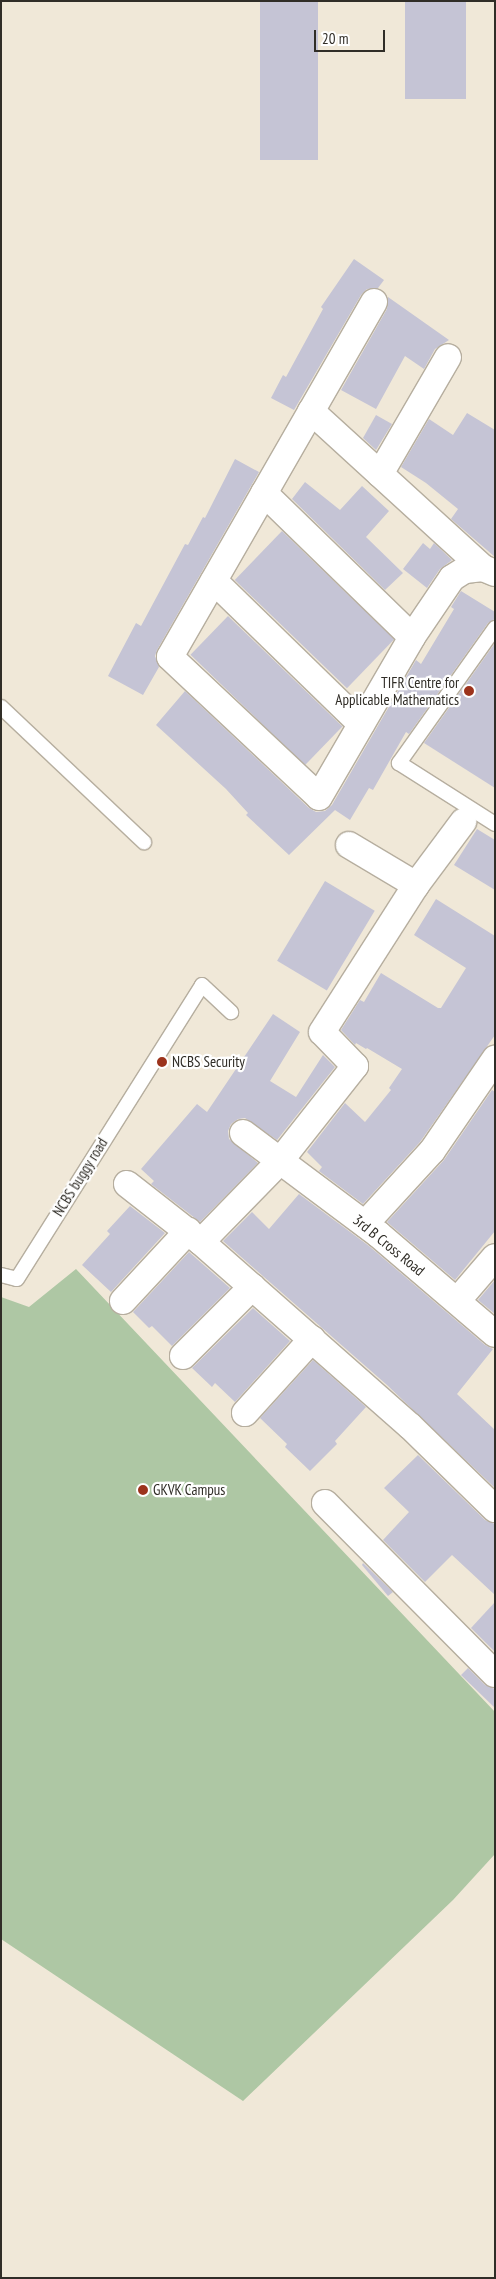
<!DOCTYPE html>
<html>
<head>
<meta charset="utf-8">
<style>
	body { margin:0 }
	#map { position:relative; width:496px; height:2279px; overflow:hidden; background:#f0e8d8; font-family:"PT Sans Narrow",sans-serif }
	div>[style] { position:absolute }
	.green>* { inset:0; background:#aec7a4 }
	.building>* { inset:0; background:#c5c4d5; transform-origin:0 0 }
	.roads { filter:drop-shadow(1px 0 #b6ae9f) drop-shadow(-1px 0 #b6ae9f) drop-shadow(0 1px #b6ae9f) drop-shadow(0 -1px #b6ae9f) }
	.lane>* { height:14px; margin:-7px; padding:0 7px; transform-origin:7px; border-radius:7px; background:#fff }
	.street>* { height:26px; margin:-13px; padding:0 13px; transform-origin:13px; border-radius:13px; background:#fff }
	.dots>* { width:14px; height:14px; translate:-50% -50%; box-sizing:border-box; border:2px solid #fff; border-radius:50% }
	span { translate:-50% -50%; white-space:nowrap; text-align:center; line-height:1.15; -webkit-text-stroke:4.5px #fff; paint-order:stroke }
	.poi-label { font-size:15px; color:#302d27 }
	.right { translate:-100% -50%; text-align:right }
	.left { translate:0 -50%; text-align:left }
	.street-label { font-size:15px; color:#302d27 }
	.frame { position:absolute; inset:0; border:2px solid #302d27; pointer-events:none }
	.scale { position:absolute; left:314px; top:30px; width:71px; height:22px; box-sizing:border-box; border:2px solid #302d27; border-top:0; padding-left:6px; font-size:15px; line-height:18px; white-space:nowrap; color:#302d27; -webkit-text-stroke:4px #fff; paint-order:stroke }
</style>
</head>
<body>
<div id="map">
	<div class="green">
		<i style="clip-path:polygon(76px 1269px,495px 1712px,495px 1854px,453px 1900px,243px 2101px,1px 1939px,1px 1297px,29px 1307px)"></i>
	</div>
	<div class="building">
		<i style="left:260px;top:1px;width:58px;height:159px"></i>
		<i style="left:405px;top:1px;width:61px;height:98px"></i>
		<i style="clip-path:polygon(354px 259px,384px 280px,378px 288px,367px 289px,361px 295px,294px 410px,271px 398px,283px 375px,286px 377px,323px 309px,321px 307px)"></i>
		<i style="clip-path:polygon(388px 297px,449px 340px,435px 349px,424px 369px,405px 356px,376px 409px,341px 390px,387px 309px)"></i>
		<i style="clip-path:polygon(467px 413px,495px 430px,495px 557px,451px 519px,458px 509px,426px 483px,401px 467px,429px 419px,453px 435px)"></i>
		<i style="clip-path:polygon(376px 415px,392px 424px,376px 450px,363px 438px)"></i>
		<i style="clip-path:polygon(235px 459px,259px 472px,157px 650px,155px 656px,159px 667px,143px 695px,108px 676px,136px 623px,141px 626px,185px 544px,188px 545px,203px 517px,205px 518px)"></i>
		<i style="clip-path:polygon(305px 482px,340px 510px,362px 486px,389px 511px,366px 537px,403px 573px,385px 590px,292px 499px)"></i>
		<i style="left:282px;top:531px;width:156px;height:68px;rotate:44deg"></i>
		<i style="clip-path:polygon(423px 543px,430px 549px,434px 543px,452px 560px,440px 569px,427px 588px,403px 569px)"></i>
		<i style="clip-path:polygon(461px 591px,495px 612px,495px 619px,488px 623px,409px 734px,406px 732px,373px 790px,369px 788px,350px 820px,335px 810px,289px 855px,246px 815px,248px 813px,226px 789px,156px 725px,185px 691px,309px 808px,316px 812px,325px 811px,332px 805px,416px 660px,421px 664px,454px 609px,451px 607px)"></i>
		<i style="left:228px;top:616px;width:159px;height:54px;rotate:44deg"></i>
		<i style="clip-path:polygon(495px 643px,495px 788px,424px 743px)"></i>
		<i style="clip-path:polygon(477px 829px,495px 840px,495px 890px,454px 865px)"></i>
		<i style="left:325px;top:881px;width:58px;height:93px;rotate:31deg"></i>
		<i style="clip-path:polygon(436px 899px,495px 936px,495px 1035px,420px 1142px,363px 1204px,319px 1171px,322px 1167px,307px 1152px,345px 1103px,365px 1122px,391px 1090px,389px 1088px,402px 1069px,367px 1048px,366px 1049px,356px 1043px,355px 1045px,341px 1030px,360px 1000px,364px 1002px,381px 973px,438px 1008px,441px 1008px,466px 968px,414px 935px)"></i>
		<i style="clip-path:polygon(273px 1014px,300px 1032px,270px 1081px,296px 1097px,323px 1055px,335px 1067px,277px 1140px,245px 1118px,238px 1119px,231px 1124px,228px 1131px,229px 1139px,258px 1163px,200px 1222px,151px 1184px,154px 1181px,141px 1169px,197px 1104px,207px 1112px)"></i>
		<i style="clip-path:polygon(492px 1090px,495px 1092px,495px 1231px,455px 1280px,387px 1222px,444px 1160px)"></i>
		<i style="clip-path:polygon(299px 1194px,369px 1246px,485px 1345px,493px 1349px,457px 1394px,495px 1430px,495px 1488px,387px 1385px,223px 1241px,252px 1212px,269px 1229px)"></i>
		<i style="clip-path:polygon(130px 1206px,165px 1233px,111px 1292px,82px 1265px,110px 1234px,107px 1231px)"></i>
		<i style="clip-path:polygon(189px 1252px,230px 1288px,172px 1346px,152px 1326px,149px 1328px,133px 1312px)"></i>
		<i style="clip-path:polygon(495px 1280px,495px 1314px,478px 1300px)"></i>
		<i style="clip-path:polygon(253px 1308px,290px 1341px,235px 1402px,215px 1383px,212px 1387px,192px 1368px)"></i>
		<i style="clip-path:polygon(313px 1360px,366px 1407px,335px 1441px,337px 1444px,310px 1471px,285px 1447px,287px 1444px,260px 1418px)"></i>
		<i style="clip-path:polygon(418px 1455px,485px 1520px,495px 1524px,495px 1595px,452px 1555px,425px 1582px,383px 1540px,409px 1512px,384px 1488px)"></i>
		<i style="clip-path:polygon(363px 1563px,393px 1592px,388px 1596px,362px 1565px)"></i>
		<i style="clip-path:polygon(495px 1602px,495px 1652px,471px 1628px)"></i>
		<i style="clip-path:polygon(468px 1668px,485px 1685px,495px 1689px,495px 1708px,461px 1675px)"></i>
	</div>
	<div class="roads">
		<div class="lane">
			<i style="left:495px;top:628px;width:166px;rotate:125.4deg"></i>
			<i style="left:399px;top:763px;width:114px;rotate:32.4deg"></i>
			<i style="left:1px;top:707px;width:197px;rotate:43.4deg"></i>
			<i style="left:1px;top:1275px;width:16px;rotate:14deg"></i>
			<i style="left:17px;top:1279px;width:347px;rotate:-57.8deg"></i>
			<i style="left:202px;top:985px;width:40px;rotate:43deg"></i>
		</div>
		<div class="street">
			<i style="left:374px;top:302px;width:409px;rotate:119.9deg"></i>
			<i style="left:170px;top:657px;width:204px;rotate:43.2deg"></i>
			<i style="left:319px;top:797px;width:185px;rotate:-59.8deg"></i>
			<i style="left:412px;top:637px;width:71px;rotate:-55.9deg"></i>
			<i style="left:452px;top:578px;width:15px;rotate:-32deg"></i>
			<i style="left:465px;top:570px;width:18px;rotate:-6deg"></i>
			<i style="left:483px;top:568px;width:13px;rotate:23deg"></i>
			<i style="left:311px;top:411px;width:233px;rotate:42.4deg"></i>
			<i style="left:380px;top:474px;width:135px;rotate:-59.8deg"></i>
			<i style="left:264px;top:493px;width:206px;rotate:44.2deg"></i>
			<i style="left:214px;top:581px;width:205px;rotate:44.2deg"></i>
			<i style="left:349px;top:845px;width:78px;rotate:30.8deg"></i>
			<i style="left:243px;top:1133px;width:169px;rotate:36.8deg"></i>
			<i style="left:378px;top:1234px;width:154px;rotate:40.5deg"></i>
			<i style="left:127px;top:1184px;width:94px;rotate:38.1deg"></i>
			<i style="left:201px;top:1242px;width:278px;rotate:41.4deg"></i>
			<i style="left:410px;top:1426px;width:119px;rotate:44.3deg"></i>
			<i style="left:365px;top:1224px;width:99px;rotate:-47.5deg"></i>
			<i style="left:432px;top:1151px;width:112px;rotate:-55.6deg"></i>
			<i style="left:201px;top:1242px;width:113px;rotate:-45.7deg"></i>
			<i style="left:280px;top:1161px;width:121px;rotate:-51.7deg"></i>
			<i style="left:355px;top:1066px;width:47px;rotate:-134.1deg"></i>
			<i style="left:322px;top:1032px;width:174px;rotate:-57.4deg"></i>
			<i style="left:416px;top:885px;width:79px;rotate:-53.3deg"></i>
			<i style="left:123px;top:1301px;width:96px;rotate:-47.1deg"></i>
			<i style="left:457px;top:1301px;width:58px;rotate:-49.2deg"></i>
			<i style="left:183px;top:1356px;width:98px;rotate:-45deg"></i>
			<i style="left:245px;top:1413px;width:100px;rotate:-47.8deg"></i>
			<i style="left:325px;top:1503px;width:241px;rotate:45.2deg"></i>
		</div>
	</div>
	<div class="dots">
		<i style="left:469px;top:691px;background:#9c331c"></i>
		<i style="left:162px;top:1062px;background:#9c331c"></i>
		<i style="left:143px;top:1490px;background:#9c331c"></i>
	</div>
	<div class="poi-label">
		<span class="right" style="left:459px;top:691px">TIFR Centre for<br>Applicable Mathematics</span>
		<span class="left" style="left:172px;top:1062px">NCBS Security</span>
		<span class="left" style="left:153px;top:1490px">GKVK Campus</span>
	</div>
	<div class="street-label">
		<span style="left:80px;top:1177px;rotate:-58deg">NCBS buggy road</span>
		<span style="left:389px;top:1245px;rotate:39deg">3rd B Cross Road</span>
	</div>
	<div class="frame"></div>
	<div class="scale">20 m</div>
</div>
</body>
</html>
